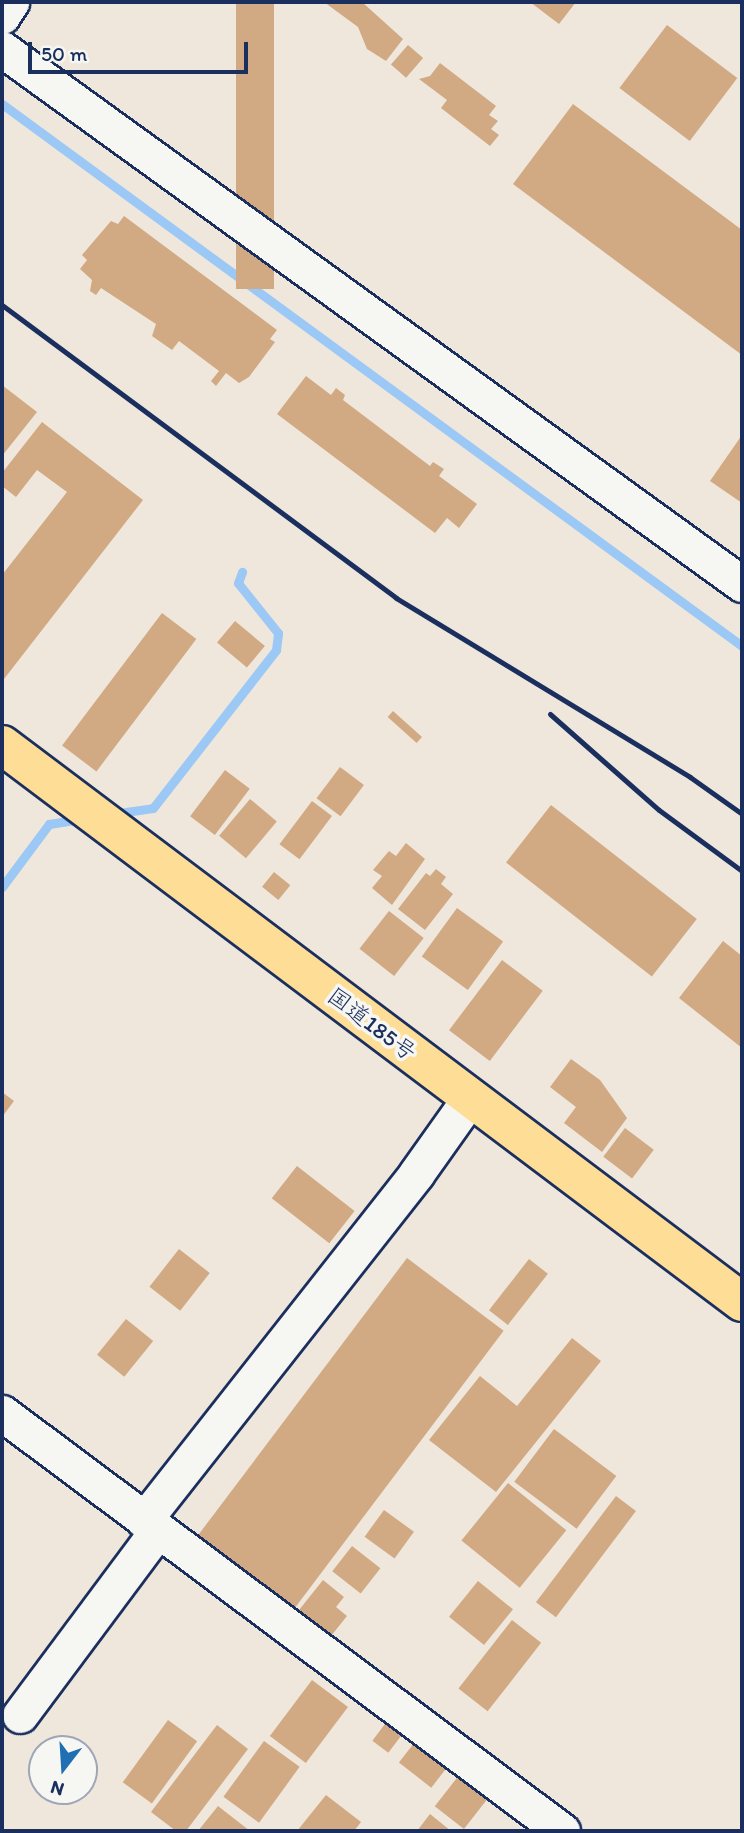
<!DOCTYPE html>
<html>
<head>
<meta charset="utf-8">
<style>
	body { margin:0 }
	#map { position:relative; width:744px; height:1833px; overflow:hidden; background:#efe7dc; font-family:Itim,"Klee One",sans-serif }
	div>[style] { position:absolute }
	.stream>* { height:9px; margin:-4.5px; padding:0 4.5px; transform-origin:4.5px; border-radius:4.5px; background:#9bc8f5 }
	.building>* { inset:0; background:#d1a983; transform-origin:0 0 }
	.roads { filter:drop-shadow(2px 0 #1b2f5e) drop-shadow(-2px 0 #1b2f5e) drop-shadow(0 2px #1b2f5e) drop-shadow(0 -2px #1b2f5e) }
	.minor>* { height:35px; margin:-17.5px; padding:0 17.5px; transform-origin:17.5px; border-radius:17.5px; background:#f6f6f2 }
	.highway>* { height:38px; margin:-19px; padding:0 19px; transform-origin:19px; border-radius:19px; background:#fedd96 }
	.rail>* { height:5px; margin:-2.5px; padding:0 2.5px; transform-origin:2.5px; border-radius:2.5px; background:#1b2f5e }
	span { translate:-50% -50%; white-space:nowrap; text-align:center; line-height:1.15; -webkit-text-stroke:7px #f6f6f2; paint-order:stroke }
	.street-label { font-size:23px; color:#1b2f5e }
	.frame { position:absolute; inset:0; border:4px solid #1b2f5e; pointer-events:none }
	.north { position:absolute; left:28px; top:1735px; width:70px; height:70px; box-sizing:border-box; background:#f6f6f2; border:2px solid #9ea6b7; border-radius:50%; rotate:197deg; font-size:19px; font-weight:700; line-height:28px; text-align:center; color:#1b2f5e }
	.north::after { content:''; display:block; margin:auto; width:24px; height:32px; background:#1f6fb2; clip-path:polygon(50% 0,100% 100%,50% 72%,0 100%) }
	.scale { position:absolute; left:28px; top:42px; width:220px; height:32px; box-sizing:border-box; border:4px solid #1b2f5e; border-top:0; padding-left:9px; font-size:21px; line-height:24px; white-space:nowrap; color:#1b2f5e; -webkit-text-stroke:5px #f6f6f2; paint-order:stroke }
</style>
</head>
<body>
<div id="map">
	<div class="stream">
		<i style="left:2px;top:104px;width:917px;rotate:36.22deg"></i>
		<i style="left:112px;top:814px;width:41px;rotate:-8.3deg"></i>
		<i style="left:153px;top:808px;width:200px;rotate:-52.1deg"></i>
		<i style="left:276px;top:650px;width:17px;rotate:-83deg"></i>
		<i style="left:278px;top:633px;width:64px;rotate:-128.7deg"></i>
		<i style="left:238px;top:583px;width:12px;rotate:-70deg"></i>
		<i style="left:2px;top:887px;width:79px;rotate:-53.3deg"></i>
		<i style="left:49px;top:824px;width:32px;rotate:-9deg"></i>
	</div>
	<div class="building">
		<i style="left:236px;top:2px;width:38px;height:287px"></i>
		<i style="clip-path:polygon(324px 2px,362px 2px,403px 39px,386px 61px,367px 49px,358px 27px)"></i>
		<i style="clip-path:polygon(530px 2px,576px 2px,559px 24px)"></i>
		<i style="left:667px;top:25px;width:88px;height:79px;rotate:37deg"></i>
		<i style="left:408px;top:45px;width:20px;height:26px;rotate:41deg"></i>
		<i style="clip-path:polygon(440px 63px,496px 106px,489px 115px,498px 121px,491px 129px,499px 135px,490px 146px,441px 108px,447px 100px,419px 79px,430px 76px)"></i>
		<i style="clip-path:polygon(573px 104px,742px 230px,742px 355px,513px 184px)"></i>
		<i style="clip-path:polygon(124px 216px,277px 330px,270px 339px,275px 342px,249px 377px,239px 383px,226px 373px,216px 386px,211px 381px,219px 371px,179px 341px,172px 350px,152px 336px,156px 324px,101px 288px,96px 295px,90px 291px,92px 280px,80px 269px,87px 260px,82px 255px,111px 221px,118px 224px)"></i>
		<i style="clip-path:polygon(306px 376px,331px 395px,336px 388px,345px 395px,343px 400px,430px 466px,433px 462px,444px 469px,439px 476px,477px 504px,459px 528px,447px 518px,435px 533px,277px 414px)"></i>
		<i style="clip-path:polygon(2px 385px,37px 412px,2px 456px)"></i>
		<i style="clip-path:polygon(42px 422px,143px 500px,4px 679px,2px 575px,67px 492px,37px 470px,16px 497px,2px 486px,2px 473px)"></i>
		<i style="clip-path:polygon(742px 435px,742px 503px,710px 481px)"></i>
		<i style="left:162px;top:613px;width:43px;height:166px;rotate:37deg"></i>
		<i style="left:235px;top:621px;width:39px;height:28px;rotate:40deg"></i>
		<i style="left:393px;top:711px;width:39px;height:8px;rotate:42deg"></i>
		<i style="left:340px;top:767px;width:30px;height:39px;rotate:37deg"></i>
		<i style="left:225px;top:770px;width:31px;height:58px;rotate:37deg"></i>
		<i style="left:250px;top:799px;width:35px;height:48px;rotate:40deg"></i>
		<i style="left:312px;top:801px;width:25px;height:54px;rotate:37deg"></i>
		<i style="left:551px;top:805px;width:185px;height:73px;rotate:38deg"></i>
		<i style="clip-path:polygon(406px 843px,425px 859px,392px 905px,372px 888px,382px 876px,373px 870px,389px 851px,396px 856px)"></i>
		<i style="clip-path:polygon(436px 869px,446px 877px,441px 884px,453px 894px,425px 930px,398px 909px,426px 873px,430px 876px)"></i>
		<i style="left:274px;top:872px;width:21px;height:19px;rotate:39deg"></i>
		<i style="left:457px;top:908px;width:57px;height:60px;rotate:36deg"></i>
		<i style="left:389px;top:911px;width:44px;height:48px;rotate:38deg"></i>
		<i style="clip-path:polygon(723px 941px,742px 956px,742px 1048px,679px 998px)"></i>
		<i style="left:502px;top:960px;width:51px;height:88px;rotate:37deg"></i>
		<i style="clip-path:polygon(571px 1059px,600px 1080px,627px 1118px,602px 1152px,564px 1123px,576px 1107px,550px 1087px)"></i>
		<i style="clip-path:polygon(2px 1092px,14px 1101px,2px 1117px)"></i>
		<i style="left:625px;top:1128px;width:36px;height:36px;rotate:37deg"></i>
		<i style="left:297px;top:1166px;width:73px;height:41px;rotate:38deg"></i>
		<i style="left:179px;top:1249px;width:39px;height:48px;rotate:38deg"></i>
		<i style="left:407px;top:1258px;width:121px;height:362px;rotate:37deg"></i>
		<i style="left:529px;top:1259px;width:24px;height:65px;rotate:38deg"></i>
		<i style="left:126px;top:1319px;width:35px;height:46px;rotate:39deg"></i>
		<i style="clip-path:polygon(572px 1338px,601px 1361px,496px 1492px,429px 1440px,480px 1376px,517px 1406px)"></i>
		<i style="left:554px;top:1429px;width:78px;height:66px;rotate:37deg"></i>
		<i style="left:508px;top:1483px;width:75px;height:74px;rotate:39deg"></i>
		<i style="left:616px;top:1496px;width:25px;height:133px;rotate:37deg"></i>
		<i style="left:384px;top:1510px;width:37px;height:33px;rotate:36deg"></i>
		<i style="left:352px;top:1546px;width:36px;height:32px;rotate:38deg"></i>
		<i style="clip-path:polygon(323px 1580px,344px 1597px,336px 1607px,347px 1616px,331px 1636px,299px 1610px)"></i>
		<i style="left:478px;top:1581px;width:45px;height:46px;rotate:39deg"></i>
		<i style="left:512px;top:1620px;width:37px;height:87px;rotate:38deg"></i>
		<i style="left:312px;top:1680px;width:45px;height:70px;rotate:37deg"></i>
		<i style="left:168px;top:1720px;width:36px;height:77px;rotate:36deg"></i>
		<i style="left:388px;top:1720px;width:20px;height:26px;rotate:37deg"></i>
		<i style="clip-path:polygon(217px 1725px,248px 1749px,186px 1831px,176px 1831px,151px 1812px)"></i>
		<i style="left:418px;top:1738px;width:41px;height:31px;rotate:38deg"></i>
		<i style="left:264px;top:1741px;width:44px;height:69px;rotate:36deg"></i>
		<i style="left:460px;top:1774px;width:37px;height:41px;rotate:38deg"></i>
		<i style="clip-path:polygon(326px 1795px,361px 1822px,354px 1831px,297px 1831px)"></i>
		<i style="clip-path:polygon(218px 1806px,250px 1831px,198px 1831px)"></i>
		<i style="clip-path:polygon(430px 1814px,451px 1831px,417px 1831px)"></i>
	</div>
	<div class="roads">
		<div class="minor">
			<i style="left:2px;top:16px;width:17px;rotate:-57deg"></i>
			<i style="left:2px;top:49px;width:913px;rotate:35.87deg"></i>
			<i style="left:2px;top:1413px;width:699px;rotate:36.74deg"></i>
			<i style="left:144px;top:1520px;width:440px;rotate:-51.8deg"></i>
			<i style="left:416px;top:1174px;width:93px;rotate:-54.6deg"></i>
			<i style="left:20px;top:1715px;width:231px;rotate:-53.3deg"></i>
		</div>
		<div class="highway">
			<i style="left:2px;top:745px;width:926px;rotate:36.97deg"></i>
		</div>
	</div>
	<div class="rail">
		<i style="left:2px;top:305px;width:491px;rotate:36.6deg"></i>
		<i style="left:396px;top:598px;width:344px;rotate:31.3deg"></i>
		<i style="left:690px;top:777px;width:64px;rotate:35.4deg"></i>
		<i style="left:550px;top:714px;width:145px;rotate:41.4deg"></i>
		<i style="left:659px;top:810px;width:103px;rotate:36.3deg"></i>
	</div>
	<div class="street-label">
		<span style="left:372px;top:1024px;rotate:37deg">国道185号</span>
	</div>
	<div class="frame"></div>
	<div class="north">N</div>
	<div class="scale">50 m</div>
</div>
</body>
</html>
